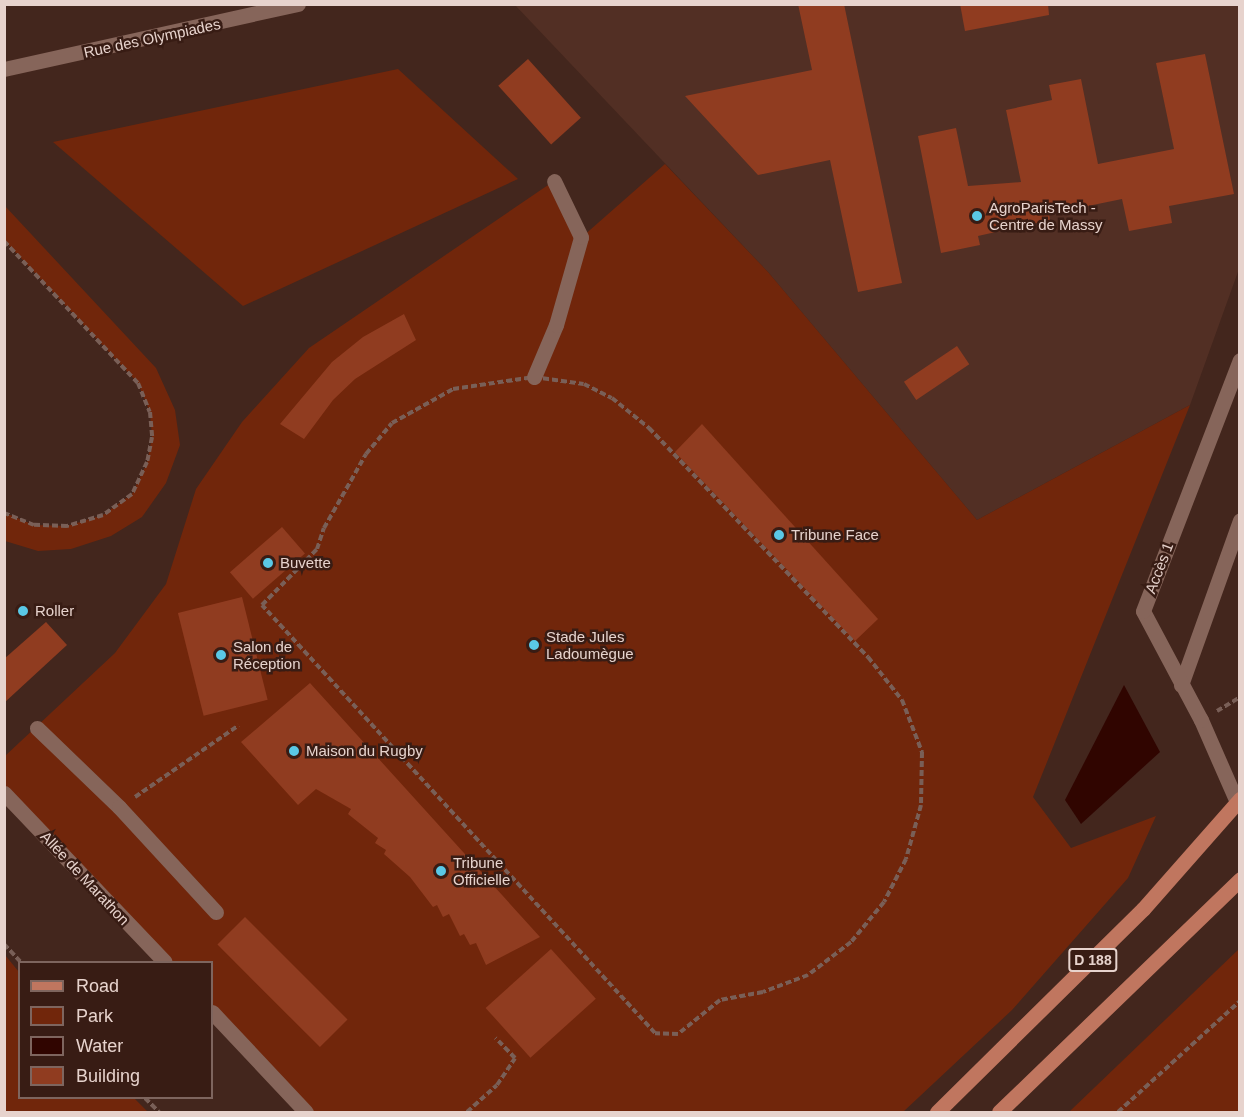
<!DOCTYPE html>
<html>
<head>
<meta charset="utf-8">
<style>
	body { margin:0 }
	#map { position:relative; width:1244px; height:1117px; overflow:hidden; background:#43261d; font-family:Helvetica,sans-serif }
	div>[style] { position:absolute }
	.built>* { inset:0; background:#522f24 }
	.green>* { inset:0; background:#71260b }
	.water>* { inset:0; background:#300500 }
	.building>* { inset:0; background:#903c20; transform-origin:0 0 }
	.path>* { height:4px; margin-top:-2px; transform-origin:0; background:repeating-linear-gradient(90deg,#795f57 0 6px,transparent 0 9px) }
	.minor>* { height:15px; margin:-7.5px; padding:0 7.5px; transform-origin:7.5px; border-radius:7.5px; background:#86655a }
	.major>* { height:15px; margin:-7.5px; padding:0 7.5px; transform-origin:7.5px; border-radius:7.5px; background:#c0765f }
	.dots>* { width:16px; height:16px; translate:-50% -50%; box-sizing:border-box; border:3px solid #381c14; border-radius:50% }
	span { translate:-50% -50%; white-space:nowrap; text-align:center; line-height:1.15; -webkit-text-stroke:5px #381c14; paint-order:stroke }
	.shield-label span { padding:2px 4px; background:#381c14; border:2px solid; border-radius:4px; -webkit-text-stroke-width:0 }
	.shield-label { font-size:14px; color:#e7d3cd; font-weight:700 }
	.street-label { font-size:15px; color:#e7d3cd }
	.poi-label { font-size:15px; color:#e7d3cd }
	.left { translate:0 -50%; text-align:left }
	.frame { position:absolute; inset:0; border:6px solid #e7d3cd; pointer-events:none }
	.legend { position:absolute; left:18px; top:961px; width:195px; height:138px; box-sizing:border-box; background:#381c14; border:2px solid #7e655e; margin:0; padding:8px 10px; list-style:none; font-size:18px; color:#e7d3cd }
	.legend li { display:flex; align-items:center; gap:12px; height:30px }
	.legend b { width:30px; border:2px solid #7e655e }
</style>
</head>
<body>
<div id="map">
	<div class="built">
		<i style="clip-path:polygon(515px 5px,1239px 5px,1239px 269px,1190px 405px,977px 520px,768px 272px)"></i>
	</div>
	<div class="green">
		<i style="clip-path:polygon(398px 69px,518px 179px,243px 306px,53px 142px)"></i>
		<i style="clip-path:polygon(665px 164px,768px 272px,977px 520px,1190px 405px,1033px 797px,1071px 848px,1156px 816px,1128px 878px,1012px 1010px,903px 1112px,306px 1112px,212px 1012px,212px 962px,165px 962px,5px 792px,5px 756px,115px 653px,166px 584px,196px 489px,242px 422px,309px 348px,554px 181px,582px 237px)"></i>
		<i style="clip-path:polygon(5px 206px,156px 368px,175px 410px,180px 445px,166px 483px,142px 517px,111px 536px,71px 549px,38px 551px,5px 541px,5px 513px,34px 525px,67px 526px,103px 515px,132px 494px,147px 463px,152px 437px,150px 412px,138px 383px,5px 241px)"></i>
		<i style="clip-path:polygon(1239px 949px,1239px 1112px,1069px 1112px)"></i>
		<i style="clip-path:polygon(5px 955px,19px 972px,20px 1098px,134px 1098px,148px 1112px,5px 1112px)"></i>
	</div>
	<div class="water">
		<i style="clip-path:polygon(1124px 685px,1160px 752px,1081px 824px,1065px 800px)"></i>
	</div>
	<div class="building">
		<i style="clip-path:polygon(798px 4px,844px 4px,902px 283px,858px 292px,830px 160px,758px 175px,685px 96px,812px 70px)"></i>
		<i style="clip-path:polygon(960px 4px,1048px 4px,1049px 15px,965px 31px)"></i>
		<i style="clip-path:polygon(1205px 54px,1234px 194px,1169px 206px,1172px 223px,1129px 231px,1122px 199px,1049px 214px,1050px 220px,978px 236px,980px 245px,941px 253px,918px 136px,956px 128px,968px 186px,1021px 182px,1006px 110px,1052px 100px,1049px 85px,1081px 79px,1098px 164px,1174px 149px,1156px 63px)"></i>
		<i style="left:528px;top:59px;width:79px;height:40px;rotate:48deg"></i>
		<i style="clip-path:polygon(404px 314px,416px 340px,355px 379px,333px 400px,304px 439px,280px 424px,332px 362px,363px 337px)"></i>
		<i style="left:957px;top:346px;width:22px;height:64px;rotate:56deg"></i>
		<i style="clip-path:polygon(702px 424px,878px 619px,855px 641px,675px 452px)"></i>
		<i style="left:282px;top:527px;width:35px;height:69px;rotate:49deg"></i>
		<i style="left:242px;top:597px;width:106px;height:66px;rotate:76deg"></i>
		<i style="clip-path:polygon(46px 622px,67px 645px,4px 703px,4px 659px)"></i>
		<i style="clip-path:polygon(310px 683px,540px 937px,486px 965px,476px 943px,470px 945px,464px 934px,460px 936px,449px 914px,443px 917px,437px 905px,433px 907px,410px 877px,384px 854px,386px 850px,375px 843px,378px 838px,348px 814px,351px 809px,316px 789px,298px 805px,241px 742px)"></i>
		<i style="left:245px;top:917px;width:145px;height:39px;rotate:45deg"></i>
		<i style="left:551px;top:949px;width:67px;height:88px;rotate:48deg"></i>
	</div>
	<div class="path">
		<i style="left:4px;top:241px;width:195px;rotate:46.7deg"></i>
		<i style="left:138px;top:383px;width:31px;rotate:68deg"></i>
		<i style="left:150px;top:412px;width:25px;rotate:85deg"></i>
		<i style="left:152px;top:437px;width:25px;rotate:101deg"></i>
		<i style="left:147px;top:462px;width:35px;rotate:115deg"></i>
		<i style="left:132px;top:494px;width:36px;rotate:144deg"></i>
		<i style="left:103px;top:515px;width:38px;rotate:163deg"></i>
		<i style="left:67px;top:526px;width:33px;rotate:-178deg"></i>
		<i style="left:34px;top:525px;width:32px;rotate:-158deg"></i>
		<i style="left:534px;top:377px;width:50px;rotate:8deg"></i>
		<i style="left:584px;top:384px;width:31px;rotate:27deg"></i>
		<i style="left:612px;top:398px;width:48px;rotate:39deg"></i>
		<i style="left:649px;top:428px;width:317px;rotate:46.3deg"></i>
		<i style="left:868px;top:657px;width:55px;rotate:51.7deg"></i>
		<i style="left:902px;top:700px;width:56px;rotate:69deg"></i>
		<i style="left:922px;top:752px;width:53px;rotate:91.1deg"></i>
		<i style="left:921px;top:805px;width:56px;rotate:105.5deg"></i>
		<i style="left:906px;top:859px;width:48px;rotate:117.1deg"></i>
		<i style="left:884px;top:902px;width:52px;rotate:129.5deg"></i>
		<i style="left:851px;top:942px;width:54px;rotate:142.5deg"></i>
		<i style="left:808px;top:975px;width:48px;rotate:159.3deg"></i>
		<i style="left:763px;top:992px;width:44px;rotate:169.5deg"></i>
		<i style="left:720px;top:1000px;width:54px;rotate:141deg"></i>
		<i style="left:678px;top:1034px;width:23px;rotate:-178deg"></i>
		<i style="left:655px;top:1033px;width:581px;rotate:-132.56deg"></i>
		<i style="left:262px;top:605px;width:78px;rotate:-45.5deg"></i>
		<i style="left:317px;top:549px;width:22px;rotate:-72deg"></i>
		<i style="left:324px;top:528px;width:85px;rotate:-60.4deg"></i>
		<i style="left:366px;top:454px;width:40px;rotate:-50deg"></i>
		<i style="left:392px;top:423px;width:70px;rotate:-29.1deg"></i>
		<i style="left:453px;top:389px;width:82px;rotate:-8.4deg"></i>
		<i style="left:1217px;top:711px;width:27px;rotate:-31deg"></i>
		<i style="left:135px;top:797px;width:126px;rotate:-34.7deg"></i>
		<i style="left:4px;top:944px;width:25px;rotate:47deg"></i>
		<i style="left:145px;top:1098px;width:20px;rotate:45deg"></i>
		<i style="left:467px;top:1112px;width:40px;rotate:-42deg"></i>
		<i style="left:497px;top:1085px;width:32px;rotate:-56deg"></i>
		<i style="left:515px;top:1058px;width:28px;rotate:-134deg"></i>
		<i style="left:1118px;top:1112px;width:165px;rotate:-42.3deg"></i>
	</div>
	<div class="minor">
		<i style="left:4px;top:69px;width:301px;rotate:-12.5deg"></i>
		<i style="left:534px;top:377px;width:56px;rotate:-67.1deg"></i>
		<i style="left:556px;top:325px;width:91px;rotate:-74.1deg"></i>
		<i style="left:581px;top:237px;width:62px;rotate:-115.7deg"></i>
		<i style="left:1181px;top:685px;width:175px;rotate:-70.3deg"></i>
		<i style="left:37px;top:728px;width:114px;rotate:43.9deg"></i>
		<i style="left:119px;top:807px;width:143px;rotate:47.3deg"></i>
		<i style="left:4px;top:793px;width:233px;rotate:46.4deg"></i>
		<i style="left:1237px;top:802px;width:90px;rotate:-113.7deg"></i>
		<i style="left:1201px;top:720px;width:123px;rotate:-118deg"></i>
		<i style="left:1143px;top:611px;width:269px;rotate:-68.9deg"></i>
		<i style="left:212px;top:1012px;width:137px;rotate:46.8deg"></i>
	</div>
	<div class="major">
		<i style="left:937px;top:1112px;width:289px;rotate:-44.6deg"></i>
		<i style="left:1143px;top:909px;width:147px;rotate:-48.6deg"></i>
		<i style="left:999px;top:1112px;width:335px;rotate:-44deg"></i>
	</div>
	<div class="dots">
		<i style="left:977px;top:216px;background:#5ac8e6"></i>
		<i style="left:779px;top:535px;background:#5ac8e6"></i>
		<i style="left:268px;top:563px;background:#5ac8e6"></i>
		<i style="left:23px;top:611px;background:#5ac8e6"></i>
		<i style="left:534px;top:645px;background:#5ac8e6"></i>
		<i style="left:221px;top:655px;background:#5ac8e6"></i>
		<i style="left:294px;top:751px;background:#5ac8e6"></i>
		<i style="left:441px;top:871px;background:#5ac8e6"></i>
	</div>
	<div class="shield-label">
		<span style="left:1093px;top:960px">D 188</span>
	</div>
	<div class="street-label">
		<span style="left:152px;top:38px;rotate:-12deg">Rue des Olympiades</span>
		<span style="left:1159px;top:568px;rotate:-69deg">Accès 1</span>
		<span style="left:85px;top:878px;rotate:47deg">Allée de Marathon</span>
	</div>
	<div class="poi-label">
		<span class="left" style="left:989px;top:216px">AgroParisTech -<br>Centre de Massy</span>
		<span class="left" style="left:791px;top:535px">Tribune Face</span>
		<span class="left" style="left:280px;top:563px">Buvette</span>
		<span class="left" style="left:35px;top:611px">Roller</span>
		<span class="left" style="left:546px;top:645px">Stade Jules<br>Ladoumègue</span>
		<span class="left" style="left:233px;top:655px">Salon de<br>Réception</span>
		<span class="left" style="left:306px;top:751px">Maison du Rugby</span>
		<span class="left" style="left:453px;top:871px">Tribune<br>Officielle</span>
	</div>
	<div class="frame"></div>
	<ul class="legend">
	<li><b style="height:8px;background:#c0765f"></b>Road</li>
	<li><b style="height:16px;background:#71260b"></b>Park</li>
	<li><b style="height:16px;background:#300500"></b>Water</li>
	<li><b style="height:16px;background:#903c20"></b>Building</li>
	</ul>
</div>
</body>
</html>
